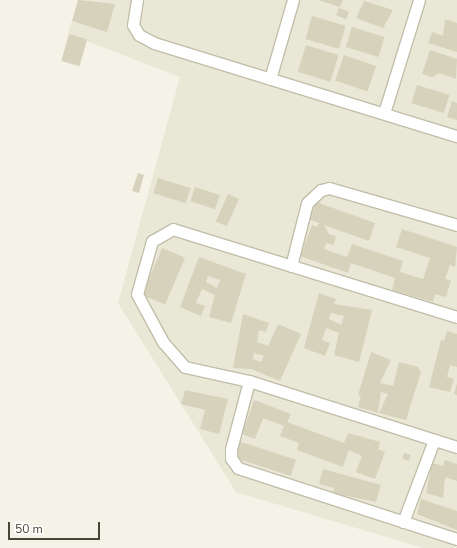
<!DOCTYPE html>
<html>
<head>
<meta charset="utf-8">
<style>
	body { margin:0 }
	#map { position:relative; width:457px; height:548px; overflow:hidden; background:#f5f3e8; font-family:"Nunito Sans",sans-serif }
	div>[style] { position:absolute }
	.residential>* { inset:0; background:#e9e7d5 }
	.building>* { inset:0; background:#d7d2bc; transform-origin:0 0 }
	.roads { filter:drop-shadow(1px 0 #c1bea9) drop-shadow(-1px 0 #c1bea9) drop-shadow(0 1px #c1bea9) drop-shadow(0 -1px #c1bea9) }
	.minor>* { height:11px; margin:-5.5px; padding:0 5.5px; transform-origin:5.5px; border-radius:5.5px; background:#fff }
	span { translate:-50% -50%; white-space:nowrap; text-align:center; line-height:1.15; -webkit-text-stroke:3px #fff; paint-order:stroke }
	.scale { position:absolute; left:8px; top:522px; width:92px; height:18px; box-sizing:border-box; border:2px solid #494536; border-top:0; padding-left:5px; font-size:12px; line-height:14px; white-space:nowrap; color:#494536; -webkit-text-stroke:3px #fff; paint-order:stroke }
</style>
</head>
<body>
<div id="map">
	<div class="residential">
		<i style="clip-path:polygon(78px 0,457px 0,457px 548px,423px 548px,236px 492px,118px 303px,180px 77px,68px 34px)"></i>
	</div>
	<div class="building">
		<i style="clip-path:polygon(78px 0,115px 4px,107px 32px,72px 21px)"></i>
		<i style="clip-path:polygon(318px 0,343px 0,340px 7px)"></i>
		<i style="clip-path:polygon(364px 1px,393px 10px,383px 28px,356px 18px)"></i>
		<i style="left:339px;top:8px;width:11px;height:8px;rotate:22deg"></i>
		<i style="left:312px;top:16px;width:35px;height:24px;rotate:16deg"></i>
		<i style="clip-path:polygon(445px 19px,457px 23px,457px 52px,428px 43px,432px 32px,443px 36px)"></i>
		<i style="left:352px;top:27px;width:34px;height:21px;rotate:17deg"></i>
		<i style="left:69px;top:34px;width:19px;height:28px;rotate:16deg"></i>
		<i style="left:306px;top:45px;width:34px;height:28px;rotate:17deg"></i>
		<i style="clip-path:polygon(430px 50px,457px 59px,456px 79px,439px 73px,432px 77px,422px 74px)"></i>
		<i style="left:344px;top:55px;width:34px;height:27px;rotate:19deg"></i>
		<i style="left:417px;top:85px;width:34px;height:19px;rotate:17deg"></i>
		<i style="clip-path:polygon(452px 101px,457px 103px,457px 120px,447px 117px)"></i>
		<i style="clip-path:polygon(138px 173px,144px 175px,139px 193px,132px 191px)"></i>
		<i style="left:158px;top:178px;width:34px;height:16px;rotate:17deg"></i>
		<i style="left:195px;top:187px;width:26px;height:15px;rotate:18deg"></i>
		<i style="left:228px;top:194px;width:12px;height:30px;rotate:24deg"></i>
		<i style="clip-path:polygon(316px 202px,375px 223px,369px 241px,324px 225px,329px 234px,336px 236px,334px 245px,326px 243px,324px 249px,347px 257px,352px 244px,403px 261px,400px 272px,423px 279px,430px 258px,396px 247px,402px 229px,457px 247px,455px 267px,450px 265px,445px 279px,451px 280px,446px 297px,435px 294px,433px 302px,392px 290px,395px 278px,351px 263px,348px 273px,300px 256px,312px 225px,317px 227px,319px 223px,310px 220px)"></i>
		<i style="left:162px;top:248px;width:25px;height:51px;rotate:23deg"></i>
		<i style="clip-path:polygon(evenodd,199px 257px,246px 274px,231px 323px,209px 317px,215px 295px,202px 289px,196px 303px,205px 306px,201px 316px,180px 307px,199px 257px,208px 276px,220px 280px,217px 288px,206px 282px,208px 276px)"></i>
		<i style="clip-path:polygon(evenodd,319px 293px,336px 299px,334px 304px,372px 310px,359px 362px,334px 355px,339px 333px,326px 328px,322px 340px,330px 343px,325px 356px,304px 348px,319px 293px,331px 313px,344px 316px,341px 325px,329px 319px,331px 313px)"></i>
		<i style="clip-path:polygon(evenodd,243px 314px,269px 323px,266px 332px,259px 330px,257px 342px,268px 346px,278px 324px,301px 334px,280px 381px,251px 369px,233px 368px,243px 314px,254px 353px,264px 356px,261px 362px,253px 359px,254px 353px)"></i>
		<i style="clip-path:polygon(447px 331px,457px 334px,457px 367px,450px 365px,447px 377px,454px 379px,450px 392px,429px 387px,441px 340px,444px 341px)"></i>
		<i style="clip-path:polygon(371px 352px,391px 360px,380px 383px,393px 386px,399px 362px,418px 367px,421px 372px,406px 420px,379px 413px,388px 394px,381px 392px,378px 413px,358px 407px,361px 396px,358px 395px)"></i>
		<i style="clip-path:polygon(457px 383px,457px 395px,454px 394px)"></i>
		<i style="clip-path:polygon(185px 390px,228px 399px,219px 434px,200px 429px,205px 410px,181px 404px)"></i>
		<i style="clip-path:polygon(254px 400px,291px 414px,287px 422px,344px 443px,348px 433px,380px 442px,378px 449px,385px 452px,375px 479px,356px 472px,362px 456px,349px 450px,343px 467px,297px 450px,299px 443px,280px 436px,284px 426px,263px 418px,255px 439px,242px 434px)"></i>
		<i style="left:238px;top:441px;width:61px;height:17px;rotate:18deg"></i>
		<i style="left:404px;top:453px;width:7px;height:6px;rotate:16deg"></i>
		<i style="clip-path:polygon(445px 460px,457px 464px,457px 485px,457px 481px,445px 477px,443px 498px,426px 493px,432px 463px,443px 466px)"></i>
		<i style="clip-path:polygon(323px 469px,381px 485px,376px 502px,333px 493px,334px 488px,319px 484px)"></i>
		<i style="clip-path:polygon(421px 499px,457px 511px,457px 530px,417px 514px)"></i>
	</div>
	<div class="roads">
		<div class="minor">
			<i style="left:137px;top:0;width:25px;rotate:99deg"></i>
			<i style="left:133px;top:25px;width:12px;rotate:59deg"></i>
			<i style="left:139px;top:35px;width:17px;rotate:28deg"></i>
			<i style="left:154px;top:43px;width:317px;rotate:17.1deg"></i>
			<i style="left:270px;top:79px;width:82px;rotate:-73.8deg"></i>
			<i style="left:384px;top:113px;width:118px;rotate:-72.8deg"></i>
			<i style="left:291px;top:266px;width:65px;rotate:-75.7deg"></i>
			<i style="left:307px;top:203px;width:19px;rotate:-43deg"></i>
			<i style="left:321px;top:190px;width:8px;rotate:-14deg"></i>
			<i style="left:329px;top:188px;width:133px;rotate:16.1deg"></i>
			<i style="left:457px;top:317px;width:297px;rotate:-162.8deg"></i>
			<i style="left:173px;top:229px;width:24px;rotate:150deg"></i>
			<i style="left:152px;top:241px;width:55px;rotate:105.8deg"></i>
			<i style="left:137px;top:294px;width:55px;rotate:61.6deg"></i>
			<i style="left:163px;top:342px;width:33px;rotate:49deg"></i>
			<i style="left:185px;top:367px;width:66px;rotate:12.3deg"></i>
			<i style="left:249px;top:381px;width:218px;rotate:17.6deg"></i>
			<i style="left:249px;top:381px;width:70px;rotate:104.8deg"></i>
			<i style="left:231px;top:449px;width:9px;rotate:90deg"></i>
			<i style="left:231px;top:458px;width:12px;rotate:55deg"></i>
			<i style="left:238px;top:468px;width:230px;rotate:18deg"></i>
			<i style="left:403px;top:522px;width:88px;rotate:-69.3deg"></i>
		</div>
	</div>
	<div class="scale">50 m</div>
</div>
</body>
</html>
